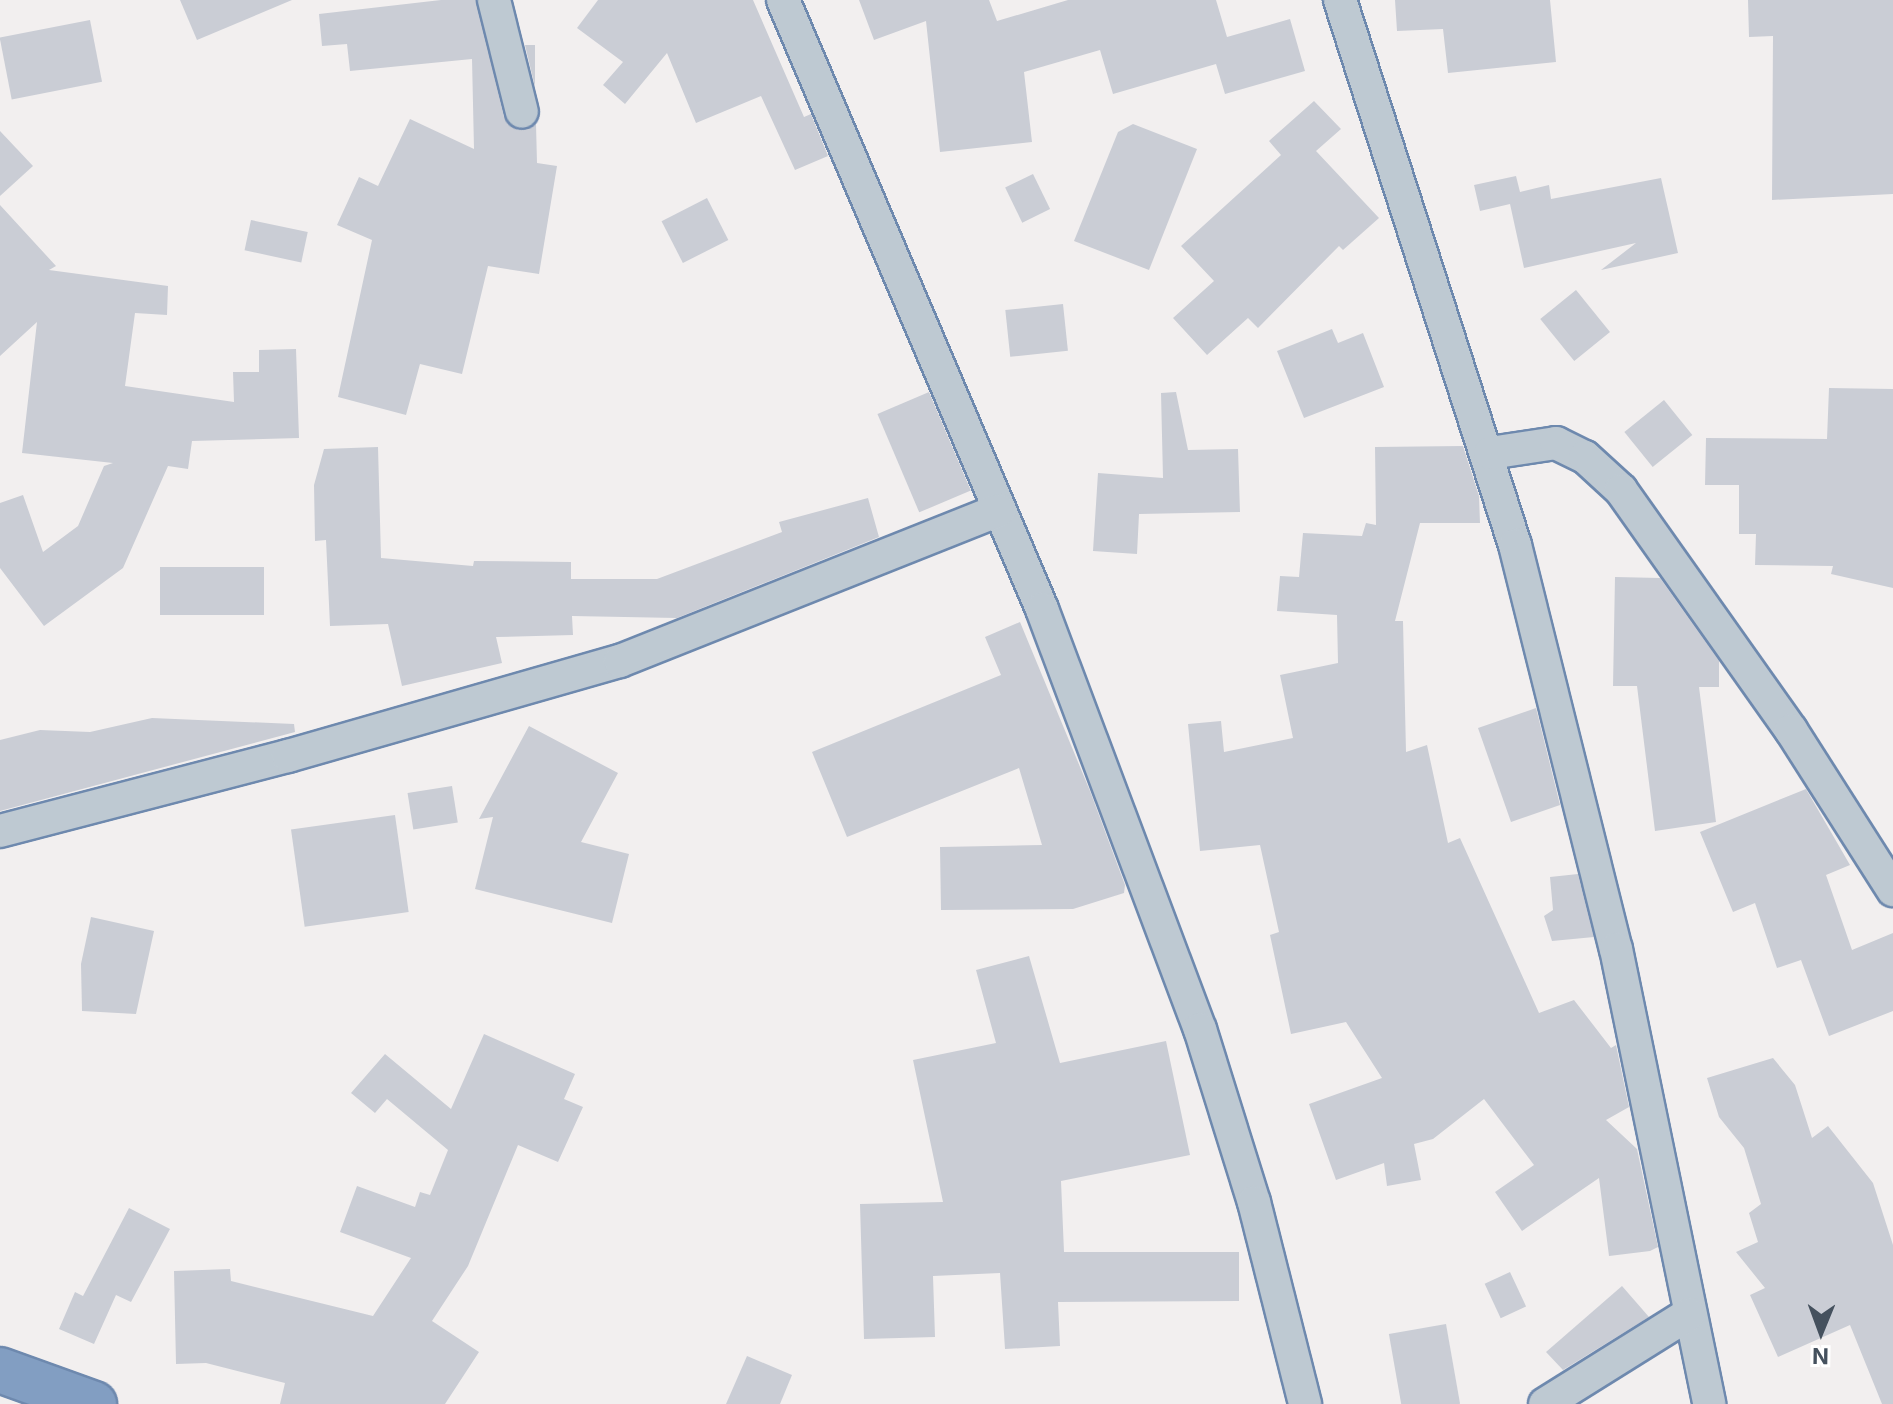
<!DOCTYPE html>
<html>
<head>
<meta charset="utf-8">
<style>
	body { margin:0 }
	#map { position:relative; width:1893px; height:1404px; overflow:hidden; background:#f2efef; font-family:Inter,sans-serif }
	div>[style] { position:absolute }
	.building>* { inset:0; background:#cacdd5; transform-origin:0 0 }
	.roads { filter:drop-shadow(2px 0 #6e89ae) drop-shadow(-2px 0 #6e89ae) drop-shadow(0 2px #6e89ae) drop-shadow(0 -2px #6e89ae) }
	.street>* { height:32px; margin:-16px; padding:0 16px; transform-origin:16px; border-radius:16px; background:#bec9d2 }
	.highway>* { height:44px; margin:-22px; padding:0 22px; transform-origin:22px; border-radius:22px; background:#829ec2 }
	span { translate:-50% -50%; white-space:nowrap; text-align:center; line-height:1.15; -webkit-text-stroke:7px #fff; paint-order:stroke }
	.north { position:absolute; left:1781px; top:1292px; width:80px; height:80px; -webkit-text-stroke:6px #fff; paint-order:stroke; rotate:181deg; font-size:22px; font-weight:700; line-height:32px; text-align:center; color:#45515e }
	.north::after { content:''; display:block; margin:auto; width:28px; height:36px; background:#45515e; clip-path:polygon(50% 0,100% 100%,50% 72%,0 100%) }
</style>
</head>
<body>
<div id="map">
	<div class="building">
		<i style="clip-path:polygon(180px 0,292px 0,197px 40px)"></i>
		<i style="clip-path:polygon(441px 0,476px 0,504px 117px,518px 130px,536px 124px,537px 163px,557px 166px,539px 274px,488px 266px,462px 374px,420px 364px,406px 415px,338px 397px,372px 240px,337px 225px,359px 177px,378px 186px,410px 119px,474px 149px,472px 59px,350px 71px,347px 44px,322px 46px,319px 14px)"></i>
		<i style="clip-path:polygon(598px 0,753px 0,804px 117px,811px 114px,828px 156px,795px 170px,761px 96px,696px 123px,667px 53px,625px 104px,603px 85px,623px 62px,577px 28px)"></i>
		<i style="clip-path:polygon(859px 0,989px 0,997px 21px,1068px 0,1216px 0,1227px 37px,1290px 19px,1305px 71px,1225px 94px,1216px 64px,1113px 94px,1100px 50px,1024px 72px,1032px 142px,940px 152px,926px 21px,874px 40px)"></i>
		<i style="clip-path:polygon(1395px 0,1550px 0,1556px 62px,1448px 73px,1443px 29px,1397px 31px)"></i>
		<i style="clip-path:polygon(1748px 0,1893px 0,1893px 194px,1772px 200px,1773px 36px,1749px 37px)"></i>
		<i style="left:90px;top:20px;width:63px;height:92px;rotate:79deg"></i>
		<i style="clip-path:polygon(525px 45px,535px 45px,535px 87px)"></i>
		<i style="clip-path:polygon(1314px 101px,1341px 129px,1316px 151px,1379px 218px,1343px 250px,1339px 246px,1258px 328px,1248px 318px,1207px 355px,1173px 318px,1214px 281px,1181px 246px,1281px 155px,1269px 141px)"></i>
		<i style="clip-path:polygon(1133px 124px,1197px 149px,1149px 270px,1074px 241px,1118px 132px)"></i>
		<i style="clip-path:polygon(0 131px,33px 166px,0 196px)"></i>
		<i style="left:1033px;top:174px;width:39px;height:31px;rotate:64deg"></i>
		<i style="clip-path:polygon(1516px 176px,1520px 192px,1549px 185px,1551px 199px,1661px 178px,1678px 253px,1601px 270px,1636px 243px,1524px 268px,1510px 204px,1480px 211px,1474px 185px)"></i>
		<i style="left:707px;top:198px;width:47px;height:51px;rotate:63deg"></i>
		<i style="clip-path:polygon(0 205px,56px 266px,49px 270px,168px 286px,167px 315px,135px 313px,125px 386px,234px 402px,233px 372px,259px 372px,259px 350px,296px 349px,299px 438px,192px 441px,188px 469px,168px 466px,123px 568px,44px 626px,0 568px,0 503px,23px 495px,43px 552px,78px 526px,104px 466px,113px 463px,22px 453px,37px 322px,0 356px)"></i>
		<i style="left:251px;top:220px;width:58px;height:31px;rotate:12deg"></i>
		<i style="left:1576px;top:290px;width:54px;height:46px;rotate:51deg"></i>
		<i style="left:1063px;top:304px;width:47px;height:58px;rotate:84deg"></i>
		<i style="clip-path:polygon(1332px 329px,1338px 343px,1363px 333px,1384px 387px,1304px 418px,1277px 351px)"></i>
		<i style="clip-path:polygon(1829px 388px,1893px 389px,1893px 588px,1831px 574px,1833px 566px,1755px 565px,1756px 534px,1739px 534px,1739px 485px,1705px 485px,1706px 438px,1827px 439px)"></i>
		<i style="left:929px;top:392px;width:107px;height:56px;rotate:67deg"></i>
		<i style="clip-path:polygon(1176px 392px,1188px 450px,1238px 449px,1240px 512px,1139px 514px,1137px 554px,1093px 551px,1098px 473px,1163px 478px,1161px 393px)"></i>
		<i style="left:1664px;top:400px;width:45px;height:51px;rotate:51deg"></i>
		<i style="clip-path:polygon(1463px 446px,1479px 496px,1480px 523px,1420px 523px,1395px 621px,1403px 621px,1406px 752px,1427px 745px,1448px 843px,1460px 838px,1539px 1013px,1574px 1000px,1611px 1048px,1616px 1045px,1629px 1107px,1606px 1120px,1637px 1149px,1658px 1247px,1650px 1251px,1609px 1256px,1599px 1178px,1522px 1231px,1495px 1192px,1534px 1165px,1484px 1099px,1433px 1139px,1414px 1144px,1421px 1180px,1387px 1186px,1384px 1163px,1336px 1180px,1309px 1104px,1382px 1078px,1346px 1022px,1291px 1034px,1270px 935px,1279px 932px,1260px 845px,1200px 851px,1188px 724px,1221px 721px,1224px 752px,1293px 738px,1280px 675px,1338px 663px,1337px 615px,1277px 611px,1280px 576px,1299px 577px,1303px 533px,1362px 536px,1366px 523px,1376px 525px,1375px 447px)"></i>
		<i style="clip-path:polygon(378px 447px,381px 558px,473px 566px,474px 561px,571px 562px,571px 579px,657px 579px,782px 532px,779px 522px,868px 498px,879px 537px,677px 618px,572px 616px,573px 635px,496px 637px,502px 663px,402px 686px,388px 624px,330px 626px,326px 540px,315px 541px,314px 485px,324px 449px)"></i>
		<i style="left:264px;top:567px;width:48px;height:104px;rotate:90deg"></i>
		<i style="clip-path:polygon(1615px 577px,1660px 578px,1719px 661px,1719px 687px,1699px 687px,1716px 822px,1655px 831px,1637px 686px,1613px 686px)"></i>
		<i style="clip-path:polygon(1020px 622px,1090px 791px,1125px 885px,1124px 893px,1073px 909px,941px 910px,940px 847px,1042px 845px,1019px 768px,847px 837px,812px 752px,1001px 675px,985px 637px)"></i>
		<i style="clip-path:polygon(1536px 708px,1560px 805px,1511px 822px,1478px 728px)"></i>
		<i style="clip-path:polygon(152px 718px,294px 724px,295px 732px,0 811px,0 740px,40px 730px,90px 732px)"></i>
		<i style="clip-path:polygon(529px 726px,618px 773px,581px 842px,629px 854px,612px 923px,475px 889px,493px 817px,479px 819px)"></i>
		<i style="left:452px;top:786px;width:37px;height:45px;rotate:81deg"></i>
		<i style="clip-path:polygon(1806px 789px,1850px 865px,1826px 875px,1852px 950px,1893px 933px,1893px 1011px,1829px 1036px,1801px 960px,1777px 968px,1755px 903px,1733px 912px,1700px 832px)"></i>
		<i style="left:395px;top:815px;width:98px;height:105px;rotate:82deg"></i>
		<i style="clip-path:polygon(1578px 874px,1594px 937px,1552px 941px,1544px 916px,1553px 910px,1550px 877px)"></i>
		<i style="clip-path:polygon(91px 917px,154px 931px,136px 1014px,82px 1011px,81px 964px)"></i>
		<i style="clip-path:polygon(1029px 956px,1060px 1063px,1166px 1041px,1190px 1155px,1061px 1181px,1064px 1252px,1239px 1252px,1239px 1301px,1058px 1302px,1060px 1346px,1005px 1349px,1000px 1273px,933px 1276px,935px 1337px,864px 1339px,860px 1204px,943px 1202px,913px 1060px,996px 1043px,976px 970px)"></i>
		<i style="clip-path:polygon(484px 1034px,575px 1074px,564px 1099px,583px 1107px,558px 1162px,518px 1145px,468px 1266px,432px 1321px,479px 1352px,445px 1404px,280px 1404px,285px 1383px,206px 1363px,176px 1364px,174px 1271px,230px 1269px,231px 1281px,373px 1316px,411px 1258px,340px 1232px,357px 1186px,415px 1207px,420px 1192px,430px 1195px,448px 1150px,387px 1099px,375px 1113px,351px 1093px,385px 1054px,451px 1109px)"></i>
		<i style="clip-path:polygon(1773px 1058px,1795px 1085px,1812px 1138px,1828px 1126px,1873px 1183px,1893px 1245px,1893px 1404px,1882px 1404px,1850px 1325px,1778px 1357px,1750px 1295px,1765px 1288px,1736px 1252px,1758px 1242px,1749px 1213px,1761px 1204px,1744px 1148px,1719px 1117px,1707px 1078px)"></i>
		<i style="clip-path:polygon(129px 1208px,170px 1229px,131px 1302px,116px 1295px,94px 1344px,59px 1329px,75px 1292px,83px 1296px)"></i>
		<i style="left:1510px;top:1272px;width:38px;height:28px;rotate:65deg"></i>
		<i style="clip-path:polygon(1622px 1286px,1649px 1317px,1563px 1370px,1546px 1352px)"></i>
		<i style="left:1446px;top:1324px;width:81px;height:58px;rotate:80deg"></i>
		<i style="clip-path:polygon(747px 1356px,792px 1375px,780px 1404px,726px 1404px)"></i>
	</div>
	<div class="roads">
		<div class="street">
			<i style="left:494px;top:0;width:115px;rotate:76deg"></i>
			<i style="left:783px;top:0;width:662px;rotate:66.96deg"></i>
			<i style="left:1042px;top:609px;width:449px;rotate:69.4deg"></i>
			<i style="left:1200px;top:1029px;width:181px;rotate:72.7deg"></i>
			<i style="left:1254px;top:1202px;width:208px;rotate:75.8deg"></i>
			<i style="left:1340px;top:0;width:572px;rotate:72.2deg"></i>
			<i style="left:1515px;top:545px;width:416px;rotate:76deg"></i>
			<i style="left:1616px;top:949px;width:464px;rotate:78.4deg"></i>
			<i style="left:1490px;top:453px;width:67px;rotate:-8.6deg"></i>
			<i style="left:1556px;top:443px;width:32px;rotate:26deg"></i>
			<i style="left:1585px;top:457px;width:49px;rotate:42.5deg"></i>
			<i style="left:1621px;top:490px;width:294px;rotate:54.7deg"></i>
			<i style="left:1791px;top:730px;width:190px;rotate:57.5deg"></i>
			<i style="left:0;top:831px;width:298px;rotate:-14.6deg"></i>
			<i style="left:288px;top:756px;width:345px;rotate:-16deg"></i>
			<i style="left:620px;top:661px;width:408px;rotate:-21.7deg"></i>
			<i style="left:1545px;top:1404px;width:170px;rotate:-32deg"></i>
		</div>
		<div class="highway">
			<i style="left:0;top:1370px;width:100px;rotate:19.9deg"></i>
		</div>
	</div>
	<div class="north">N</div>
</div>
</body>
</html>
